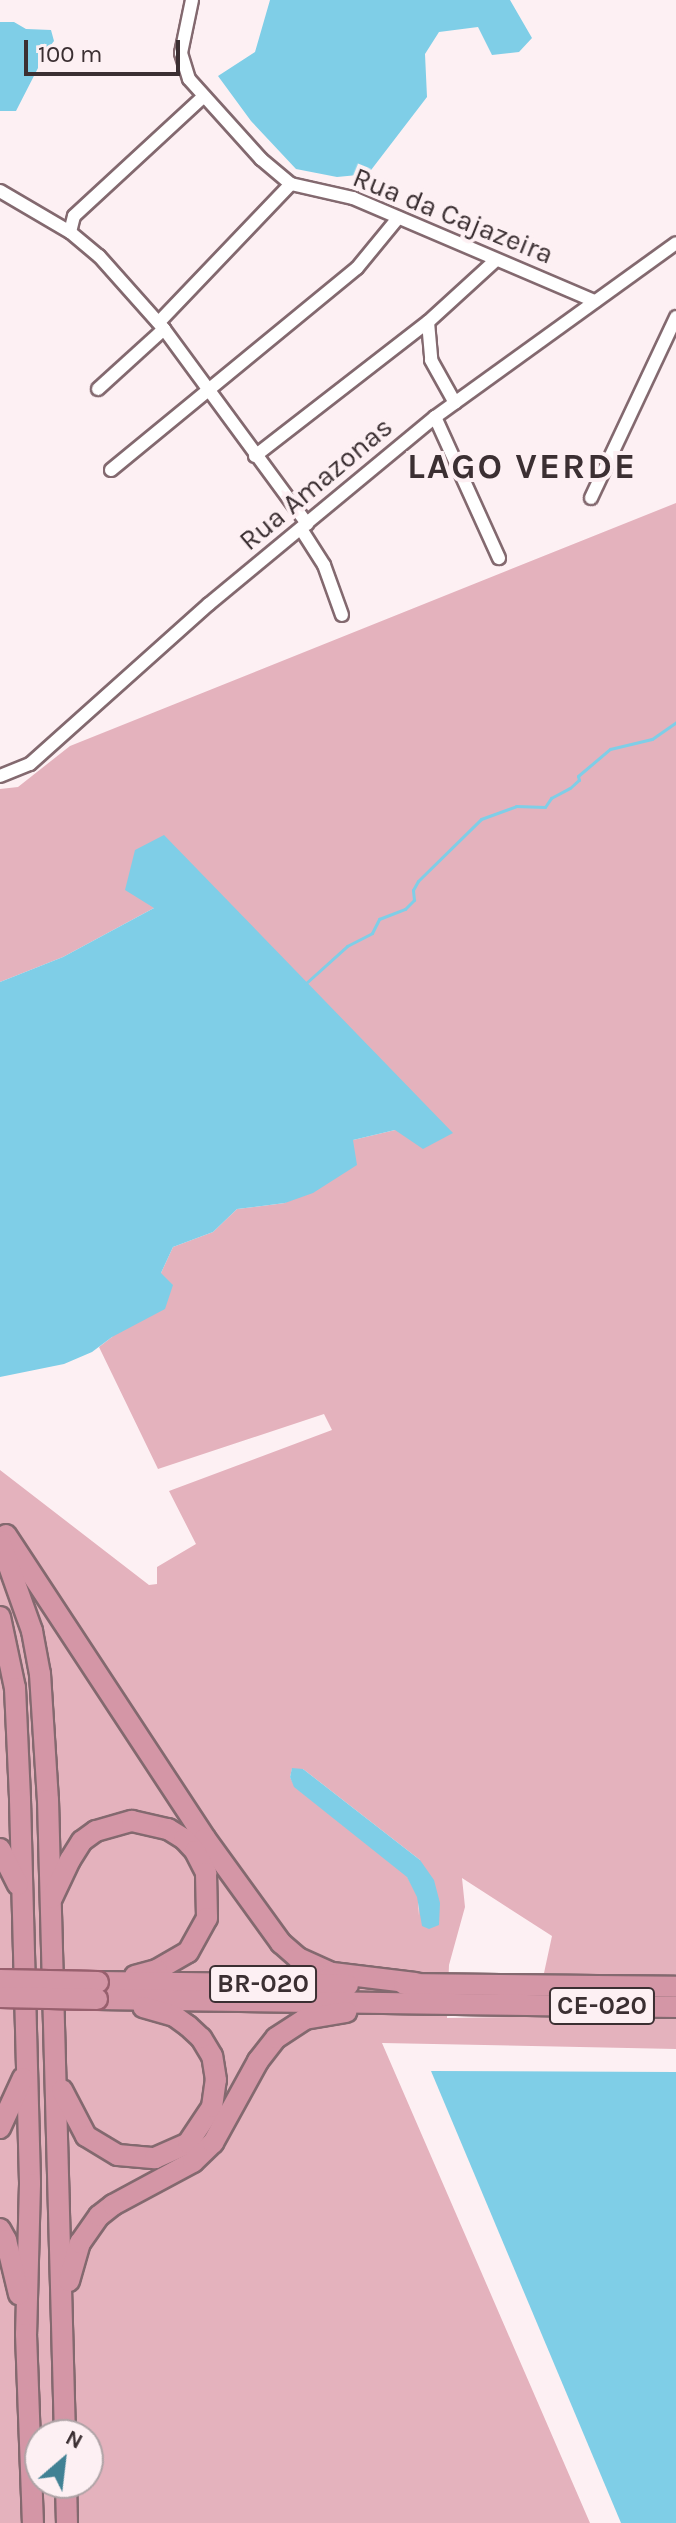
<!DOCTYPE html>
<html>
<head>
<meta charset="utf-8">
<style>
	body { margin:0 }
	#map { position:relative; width:676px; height:2523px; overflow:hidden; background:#fdf0f3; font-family:Karla,sans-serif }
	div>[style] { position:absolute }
	.green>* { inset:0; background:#e4b2bd }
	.water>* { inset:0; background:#7fcee7 }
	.stream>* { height:3px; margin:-1.5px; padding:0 1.5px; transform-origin:1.5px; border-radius:1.5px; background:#7fcee7 }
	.roads { filter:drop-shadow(2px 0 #83696f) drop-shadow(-2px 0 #83696f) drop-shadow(0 2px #83696f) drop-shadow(0 -2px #83696f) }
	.minor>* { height:12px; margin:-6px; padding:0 6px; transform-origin:6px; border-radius:6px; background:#fff }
	.trunk>* { height:20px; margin:-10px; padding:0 10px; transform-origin:10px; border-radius:10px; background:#d496a6 }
	.bridges { filter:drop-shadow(2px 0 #98606e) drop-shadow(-2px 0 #98606e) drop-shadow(0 2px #98606e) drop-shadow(0 -2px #98606e) }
	.trunk-bridge>* { height:20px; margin:-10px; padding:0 10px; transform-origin:10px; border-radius:10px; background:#d496a6 }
	span { translate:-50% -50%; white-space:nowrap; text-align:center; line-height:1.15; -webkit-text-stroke:8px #fdf0f3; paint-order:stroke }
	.shield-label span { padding:2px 6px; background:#fdf0f3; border:2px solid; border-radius:6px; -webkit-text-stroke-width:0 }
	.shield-label { font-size:26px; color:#3b2f32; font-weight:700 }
	.street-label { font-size:28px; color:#3b2f32 }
	.district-label { font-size:36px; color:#3b2f32; font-weight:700; letter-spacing:2px }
	.north { position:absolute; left:24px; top:2419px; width:80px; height:80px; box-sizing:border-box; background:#fdf0f3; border:2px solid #afa3a6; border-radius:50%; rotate:28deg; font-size:22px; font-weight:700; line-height:32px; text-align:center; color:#3b2f32 }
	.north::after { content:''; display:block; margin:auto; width:28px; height:36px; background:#418194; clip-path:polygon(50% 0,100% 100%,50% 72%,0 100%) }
	.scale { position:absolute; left:24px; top:40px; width:156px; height:36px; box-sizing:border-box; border:4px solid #3b2f32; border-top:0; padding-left:10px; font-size:24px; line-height:28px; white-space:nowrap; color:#3b2f32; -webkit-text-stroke:6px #fdf0f3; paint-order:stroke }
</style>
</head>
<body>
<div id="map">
	<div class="green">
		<i style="clip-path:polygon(evenodd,676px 503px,676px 1979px,544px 1973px,552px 1936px,462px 1878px,465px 1907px,449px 1965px,447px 2018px,676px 2014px,676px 2049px,382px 2043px,590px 2523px,0 2523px,0 1470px,149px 1585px,157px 1584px,157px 1567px,196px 1544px,169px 1491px,332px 1430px,324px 1414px,158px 1469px,99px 1347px,112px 1337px,161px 1273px,173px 1247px,213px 1232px,237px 1209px,285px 1203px,353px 1140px,395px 1130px,154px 908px,63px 957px,0 982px,0 789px,18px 787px,70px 746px,676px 503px,292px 1769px,303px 1769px,420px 1860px,419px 1916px,418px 1897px,407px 1876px,295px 1787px,290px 1777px,292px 1769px,676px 503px,40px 2435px,88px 2435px,88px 2483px,40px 2483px,40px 2435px)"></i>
	</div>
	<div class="water">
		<i style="clip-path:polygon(270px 0,510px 0,532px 38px,519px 52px,492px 55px,478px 27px,439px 32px,425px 54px,427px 97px,368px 174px,337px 177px,296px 169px,251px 121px,218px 76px,255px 52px)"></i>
		<i style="clip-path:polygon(0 22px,14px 22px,26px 29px,51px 30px,54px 41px,47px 50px,38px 53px,38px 68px,16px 111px,0 111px)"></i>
		<i style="clip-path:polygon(164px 835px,453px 1133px,423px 1149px,395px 1130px,353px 1140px,357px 1165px,313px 1193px,285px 1203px,237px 1209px,213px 1232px,173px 1247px,161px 1273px,173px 1285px,165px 1309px,112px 1337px,92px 1352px,64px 1364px,0 1377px,0 982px,63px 957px,154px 908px,125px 890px,135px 850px)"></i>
		<i style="clip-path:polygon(292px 1768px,303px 1769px,420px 1860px,434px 1880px,440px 1903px,439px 1925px,429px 1929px,422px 1926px,417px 1897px,407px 1877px,294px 1787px,290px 1777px)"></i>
		<i style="clip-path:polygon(431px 2071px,676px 2072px,676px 2523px,621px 2523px)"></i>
	</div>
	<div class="stream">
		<i style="left:305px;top:984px;width:57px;rotate:-42.1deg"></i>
		<i style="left:347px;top:946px;width:28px;rotate:-27deg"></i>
		<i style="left:372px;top:933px;width:16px;rotate:-63deg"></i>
		<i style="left:379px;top:919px;width:28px;rotate:-21deg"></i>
		<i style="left:405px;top:909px;width:13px;rotate:-45deg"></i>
		<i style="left:414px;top:900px;width:10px;rotate:-96deg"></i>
		<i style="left:413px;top:890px;width:10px;rotate:-61deg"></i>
		<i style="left:418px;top:881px;width:88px;rotate:-44.5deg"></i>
		<i style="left:481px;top:819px;width:37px;rotate:-20deg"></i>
		<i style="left:516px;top:806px;width:29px;rotate:2deg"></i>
		<i style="left:545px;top:807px;width:11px;rotate:-56deg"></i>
		<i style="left:551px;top:798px;width:21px;rotate:-28deg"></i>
		<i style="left:570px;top:788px;width:12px;rotate:-42deg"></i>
		<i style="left:579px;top:780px;width:4px;rotate:-104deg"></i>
		<i style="left:578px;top:776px;width:42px;rotate:-40.2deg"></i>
		<i style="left:610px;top:749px;width:43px;rotate:-13.4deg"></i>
		<i style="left:652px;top:739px;width:29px;rotate:-35deg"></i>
	</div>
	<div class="roads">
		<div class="minor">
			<i style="left:192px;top:0;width:54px;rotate:101.7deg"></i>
			<i style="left:181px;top:53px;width:27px;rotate:73deg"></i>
			<i style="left:189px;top:79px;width:108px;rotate:48deg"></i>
			<i style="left:261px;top:159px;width:39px;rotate:40deg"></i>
			<i style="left:291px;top:184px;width:64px;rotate:12.7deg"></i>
			<i style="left:353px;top:198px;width:263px;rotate:23.1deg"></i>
			<i style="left:0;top:191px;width:81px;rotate:30.4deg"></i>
			<i style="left:70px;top:232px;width:38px;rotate:40deg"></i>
			<i style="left:99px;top:256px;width:98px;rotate:48.3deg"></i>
			<i style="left:164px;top:329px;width:242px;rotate:53.7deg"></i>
			<i style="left:70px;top:232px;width:16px;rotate:-76deg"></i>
			<i style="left:74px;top:216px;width:176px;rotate:-42.7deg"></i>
			<i style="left:159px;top:322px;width:191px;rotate:-46.3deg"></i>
			<i style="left:428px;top:322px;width:38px;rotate:85deg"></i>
			<i style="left:431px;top:360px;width:49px;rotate:60.8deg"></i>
			<i style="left:98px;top:389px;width:89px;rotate:-42.3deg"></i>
			<i style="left:435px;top:417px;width:155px;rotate:65.6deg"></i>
			<i style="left:255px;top:456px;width:219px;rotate:-37.8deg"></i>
			<i style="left:428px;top:322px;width:92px;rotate:-42.4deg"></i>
			<i style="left:111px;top:470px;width:318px;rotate:-39.4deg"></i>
			<i style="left:357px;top:268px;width:65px;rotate:-50.6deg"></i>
			<i style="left:591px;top:498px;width:200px;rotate:-64.8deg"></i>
			<i style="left:301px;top:529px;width:43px;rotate:57.4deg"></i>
			<i style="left:324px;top:565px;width:53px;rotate:70.2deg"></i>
			<i style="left:0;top:776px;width:32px;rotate:-22deg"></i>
			<i style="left:30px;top:764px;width:240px;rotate:-41.8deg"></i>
			<i style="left:209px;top:604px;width:293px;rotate:-39.6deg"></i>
			<i style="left:435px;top:417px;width:297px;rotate:-35.8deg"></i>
		</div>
		<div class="trunk">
			<i style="left:6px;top:1535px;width:363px;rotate:56.7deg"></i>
			<i style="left:205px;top:1838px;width:130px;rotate:54.1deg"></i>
			<i style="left:281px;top:1943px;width:23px;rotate:41deg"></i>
			<i style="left:298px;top:1958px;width:37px;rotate:24deg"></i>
			<i style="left:332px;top:1973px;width:84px;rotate:6.9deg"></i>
			<i style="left:0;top:1541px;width:96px;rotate:70.4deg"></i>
			<i style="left:32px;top:1631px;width:44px;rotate:79.5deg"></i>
			<i style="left:40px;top:1674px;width:126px;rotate:86.4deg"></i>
			<i style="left:48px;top:1800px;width:635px;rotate:88.47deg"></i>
			<i style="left:0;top:1617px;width:73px;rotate:78.1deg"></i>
			<i style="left:15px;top:1688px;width:112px;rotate:87.4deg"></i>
			<i style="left:20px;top:1800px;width:384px;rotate:88.5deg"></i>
			<i style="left:30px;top:2184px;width:150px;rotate:91.5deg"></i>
			<i style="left:26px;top:2334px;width:189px;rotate:87.9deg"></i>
			<i style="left:0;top:1849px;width:40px;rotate:63.4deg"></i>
			<i style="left:52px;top:1898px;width:42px;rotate:-64.7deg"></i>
			<i style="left:70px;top:1860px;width:22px;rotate:-58deg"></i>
			<i style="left:82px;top:1841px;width:17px;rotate:-36deg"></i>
			<i style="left:96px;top:1831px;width:37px;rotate:-16deg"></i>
			<i style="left:132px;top:1821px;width:37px;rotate:13deg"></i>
			<i style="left:168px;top:1829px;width:19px;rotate:32deg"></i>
			<i style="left:184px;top:1839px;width:16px;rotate:47deg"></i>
			<i style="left:195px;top:1851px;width:25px;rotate:63deg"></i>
			<i style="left:206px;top:1873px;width:45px;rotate:88.7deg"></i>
			<i style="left:207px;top:1918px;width:39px;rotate:119deg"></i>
			<i style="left:188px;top:1952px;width:36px;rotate:150deg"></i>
			<i style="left:157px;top:1970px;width:23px;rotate:165deg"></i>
			<i style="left:98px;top:1982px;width:250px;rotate:0.7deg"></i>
			<i style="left:404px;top:1984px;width:272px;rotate:0.6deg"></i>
			<i style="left:97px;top:1999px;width:579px;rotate:0.79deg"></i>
			<i style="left:62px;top:2090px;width:52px;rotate:62.4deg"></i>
			<i style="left:86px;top:2136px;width:37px;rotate:31deg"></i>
			<i style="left:118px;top:2155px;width:37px;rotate:5deg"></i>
			<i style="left:155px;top:2158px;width:36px;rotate:-24deg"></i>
			<i style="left:188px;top:2143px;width:43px;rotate:-56.3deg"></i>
			<i style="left:212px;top:2107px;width:27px;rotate:-82deg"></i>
			<i style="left:216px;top:2080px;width:24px;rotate:-99deg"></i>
			<i style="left:212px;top:2056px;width:21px;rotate:-121deg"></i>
			<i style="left:201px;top:2038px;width:18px;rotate:-137deg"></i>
			<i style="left:188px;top:2026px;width:17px;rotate:-144deg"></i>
			<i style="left:174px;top:2016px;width:32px;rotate:-164deg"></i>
			<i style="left:0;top:2128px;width:55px;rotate:-65.3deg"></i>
			<i style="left:0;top:2229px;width:13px;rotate:61deg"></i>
			<i style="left:6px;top:2240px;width:56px;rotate:76.5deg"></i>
			<i style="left:69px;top:2281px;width:40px;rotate:-74deg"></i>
			<i style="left:80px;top:2243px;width:33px;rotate:-55deg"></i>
			<i style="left:99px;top:2216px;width:18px;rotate:-38deg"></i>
			<i style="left:113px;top:2205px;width:91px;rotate:-28.3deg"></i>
			<i style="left:193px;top:2162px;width:28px;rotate:-44deg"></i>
			<i style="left:213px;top:2143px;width:94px;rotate:-61.2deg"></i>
			<i style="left:258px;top:2061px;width:29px;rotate:-52deg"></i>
			<i style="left:276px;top:2038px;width:35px;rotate:-33deg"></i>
			<i style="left:305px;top:2019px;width:42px;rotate:-9.7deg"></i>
			<i style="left:66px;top:2483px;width:40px;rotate:88.6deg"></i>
		</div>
	</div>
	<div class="bridges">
		<div class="trunk-bridge">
			<i style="left:0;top:1980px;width:98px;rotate:1.2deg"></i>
			<i style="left:0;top:1997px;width:97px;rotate:1.2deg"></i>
		</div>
	</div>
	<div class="shield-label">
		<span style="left:263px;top:1984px">BR-020</span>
		<span style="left:602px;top:2006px">CE-020</span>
	</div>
	<div class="street-label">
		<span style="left:453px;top:216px;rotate:22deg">Rua da Cajazeira</span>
		<span style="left:316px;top:484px;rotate:-40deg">Rua Amazonas</span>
	</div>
	<div class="district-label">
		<span style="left:522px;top:467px">LAGO VERDE</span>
	</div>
	<div class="north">N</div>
	<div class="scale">100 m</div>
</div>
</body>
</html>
